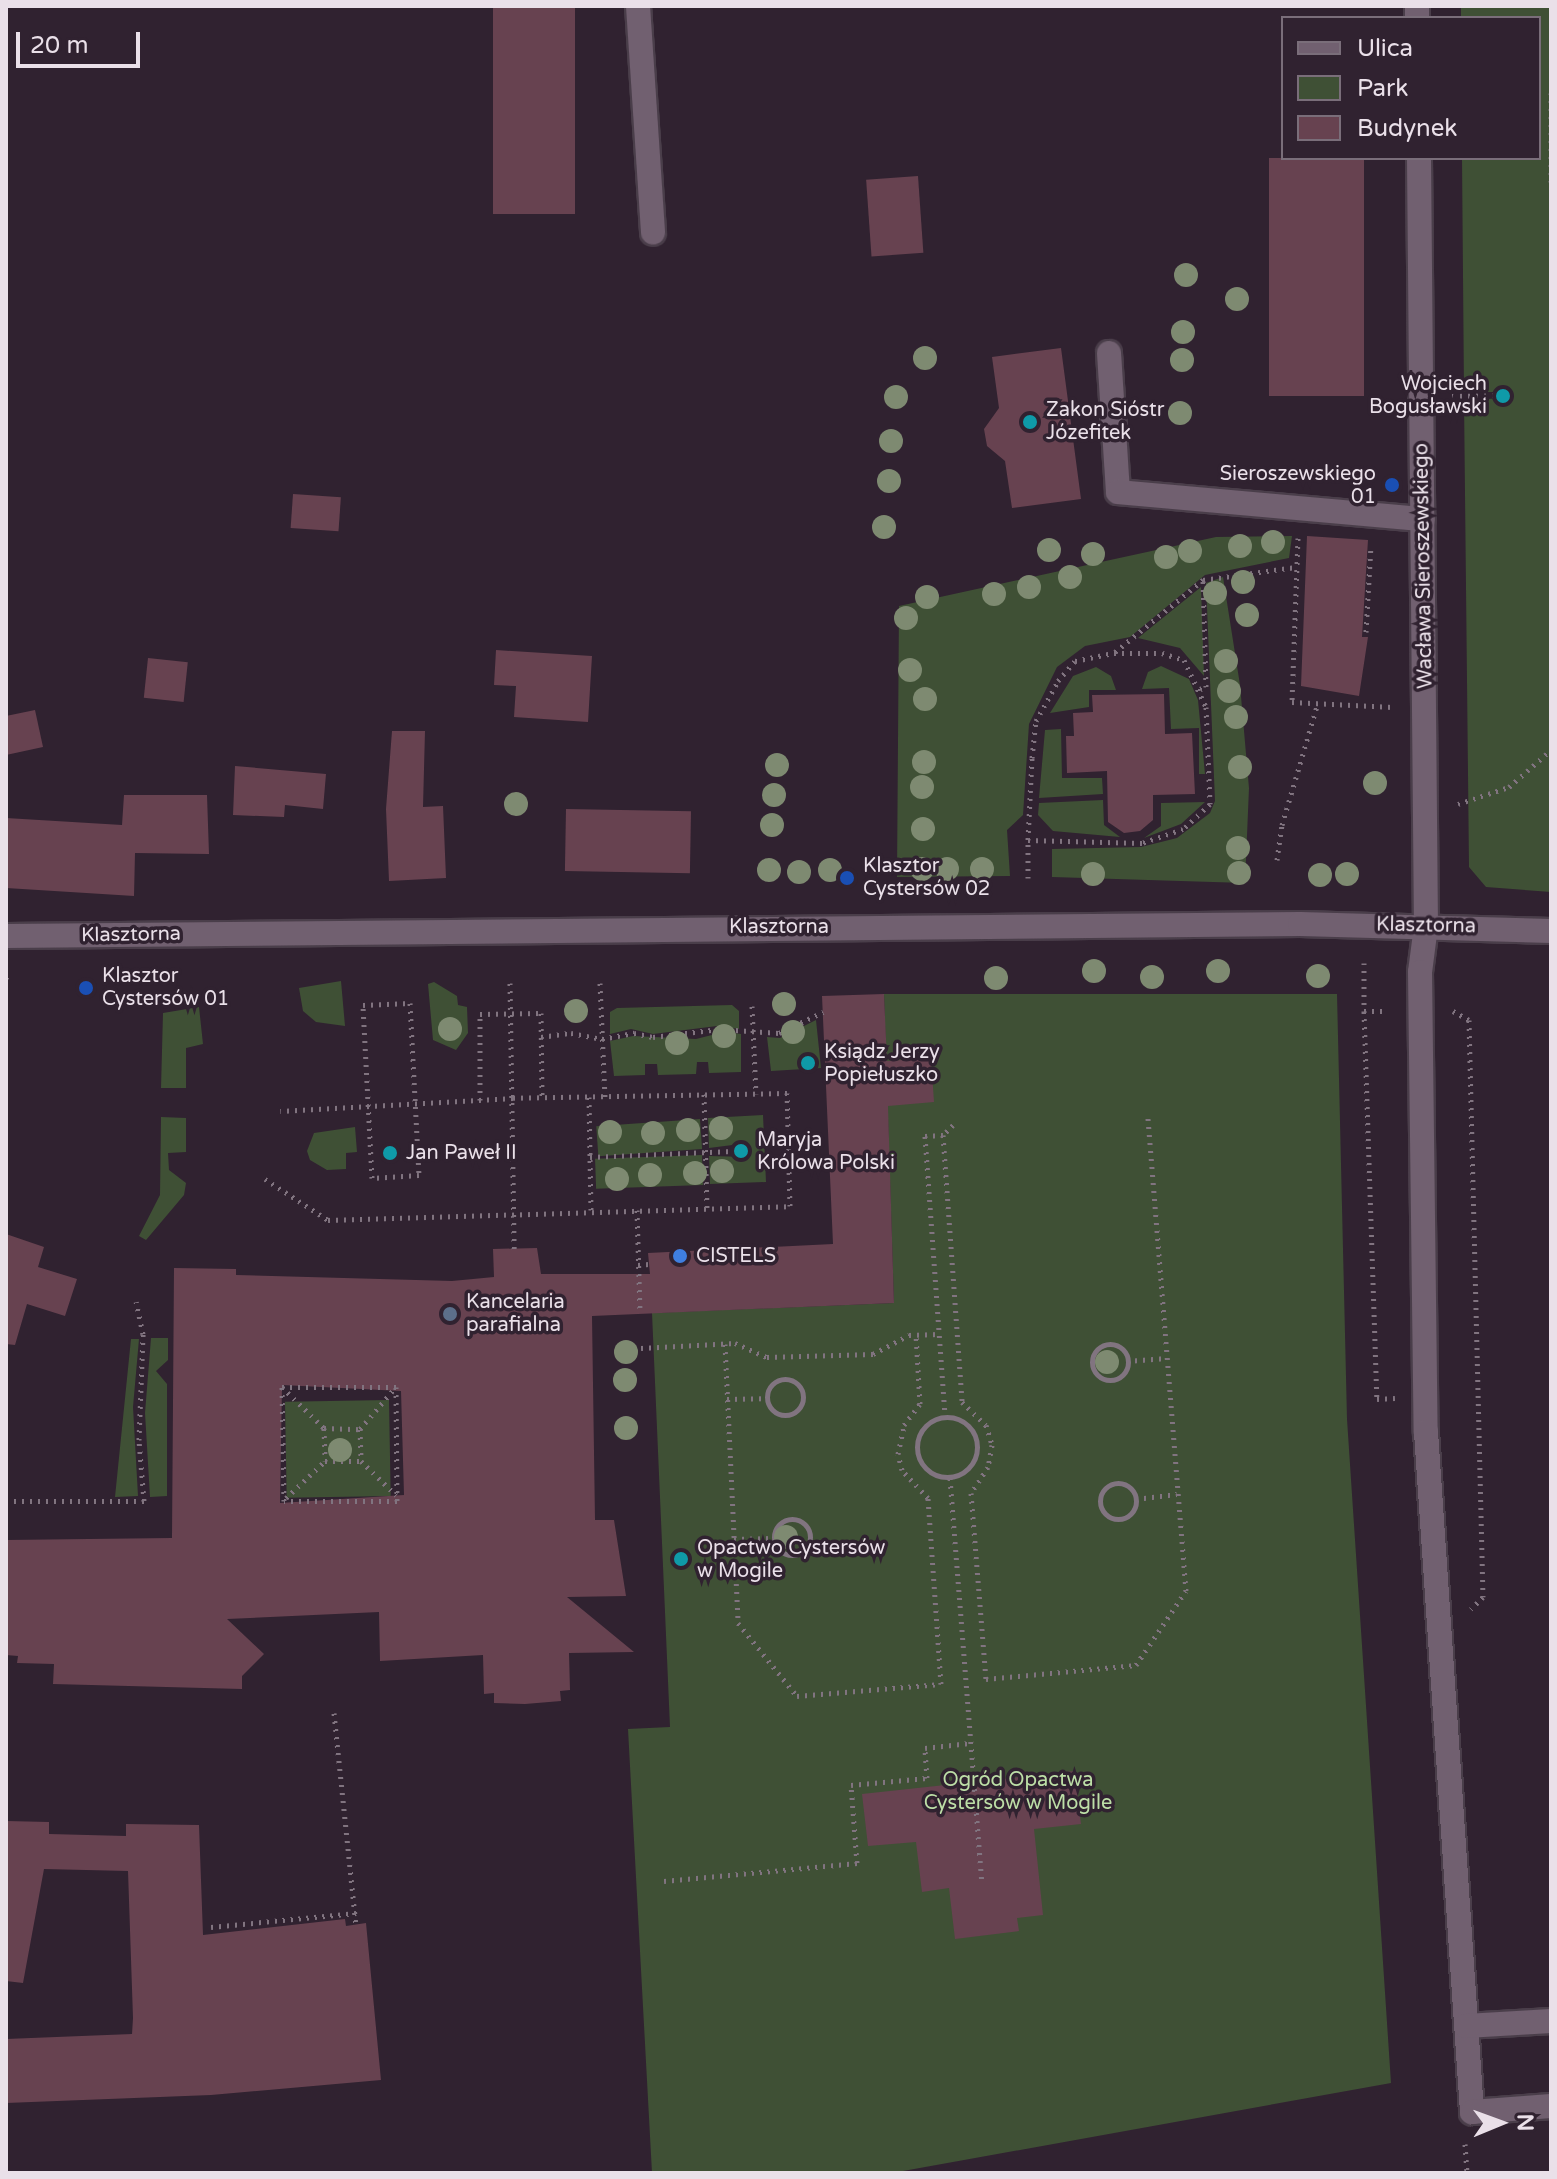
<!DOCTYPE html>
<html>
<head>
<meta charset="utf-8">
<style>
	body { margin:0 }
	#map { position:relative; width:1557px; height:2179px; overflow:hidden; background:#302230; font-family:"Varela Round",sans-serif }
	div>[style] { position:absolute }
	.green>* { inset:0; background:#3f5035; transform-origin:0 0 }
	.building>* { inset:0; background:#674250; transform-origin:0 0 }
	.path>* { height:5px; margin-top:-2.5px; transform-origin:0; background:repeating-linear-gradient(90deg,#817480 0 2px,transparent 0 8px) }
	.path>.ring { margin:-2.5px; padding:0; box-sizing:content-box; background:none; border:5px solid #817480; border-radius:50% }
	.roads { filter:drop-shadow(2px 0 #4a3e4a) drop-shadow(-2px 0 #4a3e4a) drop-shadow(0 2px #4a3e4a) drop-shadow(0 -2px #4a3e4a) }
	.lane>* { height:24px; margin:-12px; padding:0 12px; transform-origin:12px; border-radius:12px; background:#716070 }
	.street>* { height:24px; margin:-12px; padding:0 12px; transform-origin:12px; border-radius:12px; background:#716070 }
	.secondary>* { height:24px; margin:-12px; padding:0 12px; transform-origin:12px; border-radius:12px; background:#716070 }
	.trees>* { width:24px; height:24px; margin:-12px; border-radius:50%; background:#7e8a71 }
	.dots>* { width:22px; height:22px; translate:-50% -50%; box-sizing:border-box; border:4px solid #302230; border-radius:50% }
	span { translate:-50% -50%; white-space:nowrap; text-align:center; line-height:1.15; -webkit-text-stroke:7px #302230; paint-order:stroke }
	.poi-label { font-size:20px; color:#eae0e9 }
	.right { translate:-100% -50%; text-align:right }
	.left { translate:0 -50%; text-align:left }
	.street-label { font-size:20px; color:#eae0e9 }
	.park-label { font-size:20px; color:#bddfa7 }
	.frame { position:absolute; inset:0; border:8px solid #eae0e9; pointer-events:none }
	.legend { position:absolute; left:1281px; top:16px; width:260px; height:144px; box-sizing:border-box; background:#302230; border:2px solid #7a6e7a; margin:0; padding:10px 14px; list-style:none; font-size:24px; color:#eae0e9 }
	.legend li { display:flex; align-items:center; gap:16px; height:40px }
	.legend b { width:40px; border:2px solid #7a6e7a }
	.north { position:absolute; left:1461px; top:2083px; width:80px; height:80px; -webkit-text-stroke:6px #302230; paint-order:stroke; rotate:89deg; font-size:22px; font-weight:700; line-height:32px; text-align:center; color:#eae0e9 }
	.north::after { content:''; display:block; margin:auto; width:28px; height:36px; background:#eae0e9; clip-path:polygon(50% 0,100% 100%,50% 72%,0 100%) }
	.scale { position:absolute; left:16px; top:32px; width:124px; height:36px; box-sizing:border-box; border:4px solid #eae0e9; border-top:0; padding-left:10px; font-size:24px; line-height:28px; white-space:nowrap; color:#eae0e9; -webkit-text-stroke:6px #302230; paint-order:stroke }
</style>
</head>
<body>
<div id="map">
	<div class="green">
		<i style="clip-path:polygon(1461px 6px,1551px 6px,1551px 892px,1486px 887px,1469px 867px,1464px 400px,1508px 398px,1507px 392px,1464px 392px,1462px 158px,1539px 158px,1539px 18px,1461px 18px)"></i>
		<i style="clip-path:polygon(1292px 536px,1289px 558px,1205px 575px,1130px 637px,1085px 646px,1057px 667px,1029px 724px,1023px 815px,1007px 830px,1010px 876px,897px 877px,899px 606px,1216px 537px)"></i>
		<i style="clip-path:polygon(1223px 577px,1240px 685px,1249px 788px,1245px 883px,1052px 877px,1052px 849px,1141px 847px,1177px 838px,1210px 813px,1215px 801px,1206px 583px)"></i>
		<i style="clip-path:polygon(1201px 587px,1204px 676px,1180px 648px,1138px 638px)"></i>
		<i style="clip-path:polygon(1161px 666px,1189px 679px,1198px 700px,1205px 774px,1199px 774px,1199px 728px,1171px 729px,1169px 688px,1142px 689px,1148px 672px)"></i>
		<i style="clip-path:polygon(1096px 667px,1111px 676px,1116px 690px,1089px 690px,1089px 707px,1050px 713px,1073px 676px)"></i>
		<i style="clip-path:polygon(1061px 729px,1062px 778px,1102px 778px,1103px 794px,1039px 798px,1045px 730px)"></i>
		<i style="clip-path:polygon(1103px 800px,1104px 825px,1120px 837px,1053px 831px,1038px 815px,1039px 803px)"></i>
		<i style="clip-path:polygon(1205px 802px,1181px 824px,1144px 838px,1161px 826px,1161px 803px)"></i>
		<i style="clip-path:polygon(341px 981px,345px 1026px,316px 1022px,303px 1011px,299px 988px)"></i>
		<i style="clip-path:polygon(434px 982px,457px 996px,458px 1005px,467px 1007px,468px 1033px,456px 1050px,433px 1040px,428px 984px)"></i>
		<i style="clip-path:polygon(884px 994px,1337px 994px,1347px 1419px,1391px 2083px,892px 2173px,652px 2173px,628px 1729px,670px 1727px,652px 1313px,894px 1303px)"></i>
		<i style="clip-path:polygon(732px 1005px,739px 1011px,739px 1029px,717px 1026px,653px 1034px,631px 1029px,610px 1034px,610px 1012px,617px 1008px)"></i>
		<i style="clip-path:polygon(199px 1007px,203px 1044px,186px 1048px,186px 1088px,161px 1088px,163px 1013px)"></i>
		<i style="clip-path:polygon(816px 1020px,821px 1068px,771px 1071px,767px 1037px,780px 1038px)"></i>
		<i style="clip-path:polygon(724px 1032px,741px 1034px,741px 1072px,709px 1073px,708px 1062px,697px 1062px,696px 1074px,658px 1075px,657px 1064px,645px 1064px,645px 1075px,614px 1076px,610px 1041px,633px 1036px,696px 1039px)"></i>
		<i style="clip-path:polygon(763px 1115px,766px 1182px,710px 1184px,709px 1156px,748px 1157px,748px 1143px,709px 1148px,708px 1118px)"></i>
		<i style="clip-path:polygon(161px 1117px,186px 1118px,186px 1152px,168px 1153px,169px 1170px,186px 1183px,184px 1195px,146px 1240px,139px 1236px,160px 1195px)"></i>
		<i style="left:700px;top:1119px;width:30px;height:104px;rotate:86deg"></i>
		<i style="clip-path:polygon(355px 1127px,357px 1152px,346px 1153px,346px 1169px,327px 1170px,310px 1160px,307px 1151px,314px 1133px)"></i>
		<i style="left:702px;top:1155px;width:30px;height:107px;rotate:88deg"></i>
		<i style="clip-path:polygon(151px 1338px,168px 1338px,168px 1360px,156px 1371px,167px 1384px,167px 1496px,150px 1497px,145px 1413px)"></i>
		<i style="clip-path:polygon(131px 1339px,139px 1339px,133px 1407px,138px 1496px,115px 1497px)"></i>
		<i style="left:389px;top:1400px;width:96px;height:104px;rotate:89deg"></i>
	</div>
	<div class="building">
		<i style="left:493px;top:6px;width:82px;height:208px"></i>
		<i style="left:1269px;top:158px;width:95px;height:238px"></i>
		<i style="left:918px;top:176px;width:77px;height:52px;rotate:86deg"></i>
		<i style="clip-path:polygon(1061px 348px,1081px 499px,1012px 508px,1005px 461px,987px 446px,984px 429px,999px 408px,992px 357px)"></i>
		<i style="left:293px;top:494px;width:48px;height:34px;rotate:4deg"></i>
		<i style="clip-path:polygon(1307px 536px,1368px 540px,1362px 637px,1368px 637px,1359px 696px,1301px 686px)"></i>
		<i style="clip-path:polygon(496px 650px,592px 656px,588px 722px,514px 717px,516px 686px,494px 685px)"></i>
		<i style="left:148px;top:658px;width:40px;height:40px;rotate:6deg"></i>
		<i style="clip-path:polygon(1164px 694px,1165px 734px,1192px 733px,1195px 794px,1153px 795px,1153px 820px,1140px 831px,1124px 833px,1108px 822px,1107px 771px,1067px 773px,1066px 736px,1074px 736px,1073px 713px,1093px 712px,1092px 695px)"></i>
		<i style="clip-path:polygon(35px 710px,43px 747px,6px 755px,6px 716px)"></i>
		<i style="clip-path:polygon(392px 731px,425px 731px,423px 807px,443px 806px,446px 878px,389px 881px,386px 809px)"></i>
		<i style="clip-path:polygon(235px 766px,326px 774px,323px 809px,285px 805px,284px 817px,233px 815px)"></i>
		<i style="clip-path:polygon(124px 795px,207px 795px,209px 854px,135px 853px,134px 896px,6px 888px,6px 818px,122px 825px)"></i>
		<i style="left:566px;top:809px;width:125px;height:62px;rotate:1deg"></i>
		<i style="clip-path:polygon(evenodd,884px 994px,887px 1061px,931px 1058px,934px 1102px,888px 1106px,894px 1303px,592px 1316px,595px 1520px,614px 1520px,626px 1596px,567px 1597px,634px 1652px,569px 1653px,570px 1690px,560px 1691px,561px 1701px,525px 1704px,494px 1703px,494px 1693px,484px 1694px,483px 1655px,380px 1661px,379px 1612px,227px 1619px,264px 1654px,242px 1676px,242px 1689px,53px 1684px,54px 1664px,17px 1663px,18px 1656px,6px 1655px,6px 1540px,172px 1538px,174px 1268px,236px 1269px,236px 1275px,452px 1281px,494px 1277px,493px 1249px,537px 1248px,541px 1274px,650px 1274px,648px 1253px,833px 1244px,822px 996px,884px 994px,282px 1385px,401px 1391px,404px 1495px,280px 1503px,282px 1385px)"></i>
		<i style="clip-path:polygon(6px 1234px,44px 1247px,38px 1267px,77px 1279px,65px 1316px,27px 1304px,15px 1345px,6px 1344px)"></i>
		<i style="clip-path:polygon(1075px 1771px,1081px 1824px,1034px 1829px,1043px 1915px,1017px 1918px,1019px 1931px,955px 1939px,949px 1888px,922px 1892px,916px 1842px,868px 1846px,862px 1794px)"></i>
		<i style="clip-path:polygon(6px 1821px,49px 1822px,49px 1834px,126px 1836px,126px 1824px,199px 1825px,203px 1935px,345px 1919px,346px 1926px,366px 1923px,381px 2080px,211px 2095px,6px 2103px,6px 2039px,132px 2034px,133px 2018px,128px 1871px,44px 1869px,23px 1983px,6px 1981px)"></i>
	</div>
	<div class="path">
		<i style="left:1551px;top:93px;width:89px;rotate:90deg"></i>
		<i style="left:1452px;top:396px;width:46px;rotate:-1.2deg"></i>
		<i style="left:1298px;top:538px;width:164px;rotate:92.1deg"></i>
		<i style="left:1292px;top:702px;width:101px;rotate:2.8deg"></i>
		<i style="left:1366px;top:632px;width:87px;rotate:-86.7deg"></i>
		<i style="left:1115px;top:652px;width:114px;rotate:-39.3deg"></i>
		<i style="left:1203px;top:580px;width:94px;rotate:-8deg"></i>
		<i style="left:1200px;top:689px;width:6px;rotate:-18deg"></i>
		<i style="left:1206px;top:687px;width:106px;rotate:-91.6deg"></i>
		<i style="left:1458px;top:804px;width:54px;rotate:-18.4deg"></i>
		<i style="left:1509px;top:787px;width:56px;rotate:-41.4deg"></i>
		<i style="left:1277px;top:860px;width:35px;rotate:-82deg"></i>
		<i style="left:1282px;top:825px;width:127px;rotate:-73.6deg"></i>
		<i style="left:1028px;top:878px;width:38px;rotate:-90deg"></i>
		<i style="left:1028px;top:840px;width:82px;rotate:-87.2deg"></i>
		<i style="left:1032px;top:758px;width:37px;rotate:-84deg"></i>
		<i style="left:1036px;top:721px;width:46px;rotate:-61.2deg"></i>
		<i style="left:1058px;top:681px;width:26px;rotate:-50deg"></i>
		<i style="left:1075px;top:661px;width:40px;rotate:-12deg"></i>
		<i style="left:1114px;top:653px;width:48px"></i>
		<i style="left:1162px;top:653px;width:23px;rotate:18deg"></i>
		<i style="left:1184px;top:660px;width:52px;rotate:64.9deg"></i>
		<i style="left:1206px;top:707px;width:97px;rotate:87.6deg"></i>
		<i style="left:1210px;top:804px;width:37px;rotate:137deg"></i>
		<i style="left:1183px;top:829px;width:43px;rotate:161.1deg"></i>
		<i style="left:1142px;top:843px;width:114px;rotate:-178.5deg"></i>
		<i style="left:1364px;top:963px;width:48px;rotate:90deg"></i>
		<i style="left:1364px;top:1011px;width:23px"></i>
		<i style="left:6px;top:978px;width:5px;rotate:-53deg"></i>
		<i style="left:510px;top:983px;width:266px;rotate:89.1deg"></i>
		<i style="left:600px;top:983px;width:114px;rotate:87.5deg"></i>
		<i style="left:410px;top:1003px;width:172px;rotate:87deg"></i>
		<i style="left:419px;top:1175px;width:47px;rotate:176.3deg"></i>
		<i style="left:372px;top:1178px;width:173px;rotate:-93deg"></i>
		<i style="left:363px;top:1005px;width:47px;rotate:-2.4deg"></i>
		<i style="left:752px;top:1006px;width:88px;rotate:87.4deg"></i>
		<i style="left:1364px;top:1011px;width:388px;rotate:88.1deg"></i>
		<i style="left:1377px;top:1399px;width:18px;rotate:-3deg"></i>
		<i style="left:1453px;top:1011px;width:18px;rotate:29deg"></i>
		<i style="left:1469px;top:1020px;width:577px;rotate:88.61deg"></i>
		<i style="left:1483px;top:1597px;width:17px;rotate:135deg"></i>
		<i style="left:541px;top:1037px;width:30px;rotate:-8deg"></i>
		<i style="left:571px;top:1033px;width:32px;rotate:11deg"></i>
		<i style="left:602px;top:1039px;width:33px;rotate:-11deg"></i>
		<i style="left:634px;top:1033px;width:19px;rotate:12deg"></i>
		<i style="left:653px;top:1037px;width:67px;rotate:-6.8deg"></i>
		<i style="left:720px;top:1029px;width:59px;rotate:3.9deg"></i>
		<i style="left:779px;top:1033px;width:49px;rotate:-25.5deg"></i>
		<i style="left:704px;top:1094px;width:114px;rotate:88.5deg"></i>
		<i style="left:589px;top:1097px;width:60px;rotate:89deg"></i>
		<i style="left:480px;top:1100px;width:86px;rotate:-90deg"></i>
		<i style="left:480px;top:1014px;width:61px;rotate:-0.9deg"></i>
		<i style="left:541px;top:1013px;width:84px;rotate:89.3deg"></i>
		<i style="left:953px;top:1125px;width:14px;rotate:135deg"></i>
		<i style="left:943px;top:1135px;width:268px;rotate:85.9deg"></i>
		<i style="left:962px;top:1402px;width:33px;rotate:44deg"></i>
		<i style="left:986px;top:1425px;width:21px;rotate:73deg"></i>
		<i style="left:992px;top:1445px;width:22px;rotate:100deg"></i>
		<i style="left:988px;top:1467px;width:31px;rotate:123deg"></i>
		<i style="left:971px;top:1493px;width:187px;rotate:85.4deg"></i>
		<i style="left:986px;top:1679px;width:151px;rotate:-5.3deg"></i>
		<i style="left:1136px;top:1665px;width:89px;rotate:-56deg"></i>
		<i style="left:1186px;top:1591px;width:477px;rotate:-94.6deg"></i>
		<i style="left:943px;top:1135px;width:18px;rotate:177deg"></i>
		<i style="left:925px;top:1136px;width:282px;rotate:85.9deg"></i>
		<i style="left:265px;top:1179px;width:75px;rotate:33.1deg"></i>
		<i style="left:328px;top:1220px;width:462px;rotate:-1.7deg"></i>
		<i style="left:790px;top:1206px;width:113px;rotate:-91.5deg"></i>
		<i style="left:787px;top:1093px;width:274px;rotate:179deg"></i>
		<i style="left:513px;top:1098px;width:233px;rotate:176.8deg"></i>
		<i style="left:591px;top:1210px;width:53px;rotate:-91.1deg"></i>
		<i style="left:590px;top:1157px;width:143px;rotate:-2.4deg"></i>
		<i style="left:637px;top:1210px;width:100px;rotate:88.3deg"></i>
		<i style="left:638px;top:1265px;width:11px;rotate:-5deg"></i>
		<i class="ring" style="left:1092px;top:1344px;width:31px;height:31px"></i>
		<i style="left:725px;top:1344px;width:279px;rotate:87.3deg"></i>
		<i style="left:738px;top:1623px;width:94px;rotate:51.1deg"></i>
		<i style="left:797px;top:1696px;width:144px;rotate:-4.8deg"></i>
		<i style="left:941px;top:1684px;width:186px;rotate:-94deg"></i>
		<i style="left:928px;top:1498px;width:38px;rotate:-133deg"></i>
		<i style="left:902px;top:1470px;width:16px;rotate:-104deg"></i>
		<i style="left:898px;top:1454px;width:30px;rotate:-78deg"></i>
		<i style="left:904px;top:1425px;width:26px;rotate:-53deg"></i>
		<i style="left:920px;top:1404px;width:69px;rotate:-93.3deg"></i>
		<i style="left:641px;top:1348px;width:94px;rotate:-3deg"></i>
		<i style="left:735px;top:1343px;width:35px;rotate:24deg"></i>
		<i style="left:767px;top:1357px;width:106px;rotate:-1.6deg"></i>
		<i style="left:873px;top:1354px;width:41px;rotate:-27.8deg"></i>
		<i style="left:909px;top:1335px;width:30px;rotate:-2deg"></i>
		<i style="left:1127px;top:1361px;width:40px;rotate:-4.3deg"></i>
		<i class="ring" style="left:767px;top:1379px;width:31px;height:31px"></i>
		<i style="left:282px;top:1387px;width:114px"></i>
		<i style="left:396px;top:1387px;width:114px;rotate:89.5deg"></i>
		<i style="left:397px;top:1501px;width:113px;rotate:180deg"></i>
		<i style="left:284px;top:1501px;width:114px;rotate:-91deg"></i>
		<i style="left:282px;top:1387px;width:59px;rotate:44.3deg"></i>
		<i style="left:324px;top:1428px;width:36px;rotate:2deg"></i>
		<i style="left:360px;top:1429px;width:54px;rotate:-49.5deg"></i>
		<i style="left:727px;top:1399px;width:39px;rotate:-1deg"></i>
		<i class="ring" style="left:917px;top:1417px;width:55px;height:55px"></i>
		<i style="left:324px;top:1428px;width:33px;rotate:88deg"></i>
		<i style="left:360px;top:1429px;width:31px;rotate:88deg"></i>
		<i style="left:950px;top:1478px;width:406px;rotate:85.5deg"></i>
		<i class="ring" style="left:1100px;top:1483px;width:31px;height:31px"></i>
		<i style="left:286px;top:1498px;width:54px;rotate:-43.5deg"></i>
		<i style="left:325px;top:1461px;width:36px"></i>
		<i style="left:361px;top:1461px;width:49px;rotate:44.2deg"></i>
		<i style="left:1136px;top:1499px;width:41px;rotate:-7deg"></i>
		<i style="left:6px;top:1501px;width:138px"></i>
		<i style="left:144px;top:1501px;width:61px;rotate:-94.7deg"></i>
		<i style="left:139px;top:1440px;width:106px;rotate:-87.8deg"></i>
		<i style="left:143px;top:1334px;width:33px;rotate:-102deg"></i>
		<i class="ring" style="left:774px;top:1519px;width:31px;height:31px"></i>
		<i style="left:734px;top:1539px;width:40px;rotate:-1.4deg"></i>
		<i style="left:334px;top:1713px;width:213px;rotate:84.1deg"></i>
		<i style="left:664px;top:1881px;width:194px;rotate:-5.3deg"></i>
		<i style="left:857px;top:1863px;width:78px;rotate:-94.4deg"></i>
		<i style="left:851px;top:1785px;width:76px;rotate:-5.3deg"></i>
		<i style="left:927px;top:1778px;width:30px;rotate:-94deg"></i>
		<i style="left:925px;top:1748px;width:45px;rotate:-6.3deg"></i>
		<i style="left:211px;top:1927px;width:146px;rotate:-5.5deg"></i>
		<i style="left:1465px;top:2144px;width:29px;rotate:86deg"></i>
	</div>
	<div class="roads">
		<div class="lane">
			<i style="left:638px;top:6px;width:227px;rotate:86.2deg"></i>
			<i style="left:1109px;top:353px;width:139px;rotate:86.3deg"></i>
			<i style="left:1118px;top:492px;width:306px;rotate:5.1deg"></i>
			<i style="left:1426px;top:926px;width:46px;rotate:97.4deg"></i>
			<i style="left:1420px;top:972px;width:460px;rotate:89.3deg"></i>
			<i style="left:1426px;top:1432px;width:682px;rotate:86.13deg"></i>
			<i style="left:1472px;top:2112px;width:79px;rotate:-4.3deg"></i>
			<i style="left:1466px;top:2026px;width:85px;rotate:-3.4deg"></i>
		</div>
		<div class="street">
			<i style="left:1417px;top:6px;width:12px;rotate:90deg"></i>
			<i style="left:1419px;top:158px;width:768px;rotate:89.48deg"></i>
		</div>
		<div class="secondary">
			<i style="left:6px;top:936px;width:1294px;rotate:-0.53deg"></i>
			<i style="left:1300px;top:924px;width:251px;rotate:1.6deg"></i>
		</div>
	</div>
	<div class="trees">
		<i style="left:1186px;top:275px"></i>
		<i style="left:1237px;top:299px"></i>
		<i style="left:1183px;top:332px"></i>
		<i style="left:925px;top:358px"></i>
		<i style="left:1182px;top:360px"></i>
		<i style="left:896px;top:397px"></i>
		<i style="left:1180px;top:413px"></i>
		<i style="left:891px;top:441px"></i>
		<i style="left:889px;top:481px"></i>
		<i style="left:884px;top:527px"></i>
		<i style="left:1273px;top:542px"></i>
		<i style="left:1240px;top:546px"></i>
		<i style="left:1049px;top:550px"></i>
		<i style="left:1190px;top:551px"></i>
		<i style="left:1093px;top:554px"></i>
		<i style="left:1166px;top:557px"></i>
		<i style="left:1070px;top:577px"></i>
		<i style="left:1243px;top:582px"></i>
		<i style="left:1029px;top:587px"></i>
		<i style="left:1215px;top:593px"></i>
		<i style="left:994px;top:594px"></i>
		<i style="left:927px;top:597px"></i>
		<i style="left:1247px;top:615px"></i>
		<i style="left:906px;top:618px"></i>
		<i style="left:1226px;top:661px"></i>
		<i style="left:910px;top:670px"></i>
		<i style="left:1229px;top:691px"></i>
		<i style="left:925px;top:699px"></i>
		<i style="left:1236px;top:717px"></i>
		<i style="left:924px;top:762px"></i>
		<i style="left:777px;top:765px"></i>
		<i style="left:1240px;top:767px"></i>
		<i style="left:1375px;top:783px"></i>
		<i style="left:922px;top:787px"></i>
		<i style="left:774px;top:795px"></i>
		<i style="left:516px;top:804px"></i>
		<i style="left:772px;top:825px"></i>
		<i style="left:923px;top:829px"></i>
		<i style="left:1238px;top:848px"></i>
		<i style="left:922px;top:869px"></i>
		<i style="left:947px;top:869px"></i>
		<i style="left:982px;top:869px"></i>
		<i style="left:769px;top:870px"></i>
		<i style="left:830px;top:870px"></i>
		<i style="left:799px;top:872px"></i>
		<i style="left:1239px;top:873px"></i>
		<i style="left:1093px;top:874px"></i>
		<i style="left:1347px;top:874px"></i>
		<i style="left:1320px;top:875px"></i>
		<i style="left:1094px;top:971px"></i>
		<i style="left:1218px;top:971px"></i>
		<i style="left:1318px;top:976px"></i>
		<i style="left:1152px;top:977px"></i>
		<i style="left:996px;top:978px"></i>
		<i style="left:784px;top:1004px"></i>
		<i style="left:576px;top:1011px"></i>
		<i style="left:450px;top:1029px"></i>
		<i style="left:793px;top:1032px"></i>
		<i style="left:724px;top:1036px"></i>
		<i style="left:677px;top:1043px"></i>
		<i style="left:721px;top:1128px"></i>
		<i style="left:688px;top:1130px"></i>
		<i style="left:610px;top:1132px"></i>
		<i style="left:653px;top:1133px"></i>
		<i style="left:722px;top:1171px"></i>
		<i style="left:695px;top:1173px"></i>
		<i style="left:650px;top:1175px"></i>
		<i style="left:617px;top:1179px"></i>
		<i style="left:626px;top:1352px"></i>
		<i style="left:1107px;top:1362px"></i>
		<i style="left:625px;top:1380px"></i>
		<i style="left:626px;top:1428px"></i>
		<i style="left:340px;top:1450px"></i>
		<i style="left:786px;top:1537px"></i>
	</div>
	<div class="dots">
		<i style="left:1503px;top:396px;background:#0f9aa8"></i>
		<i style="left:1030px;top:422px;background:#0f9aa8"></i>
		<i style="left:1392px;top:485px;background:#1a4fb4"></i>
		<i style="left:847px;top:878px;background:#1a4fb4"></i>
		<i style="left:86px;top:988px;background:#1a4fb4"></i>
		<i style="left:808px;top:1063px;background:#0f9aa8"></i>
		<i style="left:741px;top:1151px;background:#0f9aa8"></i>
		<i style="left:390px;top:1153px;background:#0f9aa8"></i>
		<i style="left:680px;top:1256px;background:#3f7fe0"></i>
		<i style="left:450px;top:1314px;background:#5c6f8a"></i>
		<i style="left:681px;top:1559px;background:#0f9aa8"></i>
	</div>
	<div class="poi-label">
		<span class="right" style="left:1487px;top:396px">Wojciech<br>Bogusławski</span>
		<span class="left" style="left:1046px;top:422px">Zakon Sióstr<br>Józefitek</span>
		<span class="right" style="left:1376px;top:486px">Sieroszewskiego<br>01</span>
		<span class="left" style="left:863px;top:878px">Klasztor<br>Cystersów 02</span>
		<span class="left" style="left:102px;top:988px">Klasztor<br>Cystersów 01</span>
		<span class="left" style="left:824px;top:1064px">Ksiądz Jerzy<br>Popiełuszko</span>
		<span class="left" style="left:757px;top:1152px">Maryja<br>Królowa Polski</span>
		<span class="left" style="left:406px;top:1153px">Jan Paweł II</span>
		<span class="left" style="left:696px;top:1256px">CISTELS</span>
		<span class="left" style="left:466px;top:1314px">Kancelaria<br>parafialna</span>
		<span class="left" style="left:697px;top:1560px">Opactwo Cystersów<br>w Mogile</span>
	</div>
	<div class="street-label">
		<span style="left:1424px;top:566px;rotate:-91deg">Wacława Sieroszewskiego</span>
		<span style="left:1426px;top:926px;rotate:1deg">Klasztorna</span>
		<span style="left:779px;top:927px">Klasztorna</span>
		<span style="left:131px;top:935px;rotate:-1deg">Klasztorna</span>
	</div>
	<div class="park-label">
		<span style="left:1018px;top:1792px">Ogród Opactwa<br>Cystersów w Mogile</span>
	</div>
	<div class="frame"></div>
	<ul class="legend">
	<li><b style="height:10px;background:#716070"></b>Ulica</li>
	<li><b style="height:22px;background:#3f5035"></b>Park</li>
	<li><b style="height:22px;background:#674250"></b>Budynek</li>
	</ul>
	<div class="north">N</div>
	<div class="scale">20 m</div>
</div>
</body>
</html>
